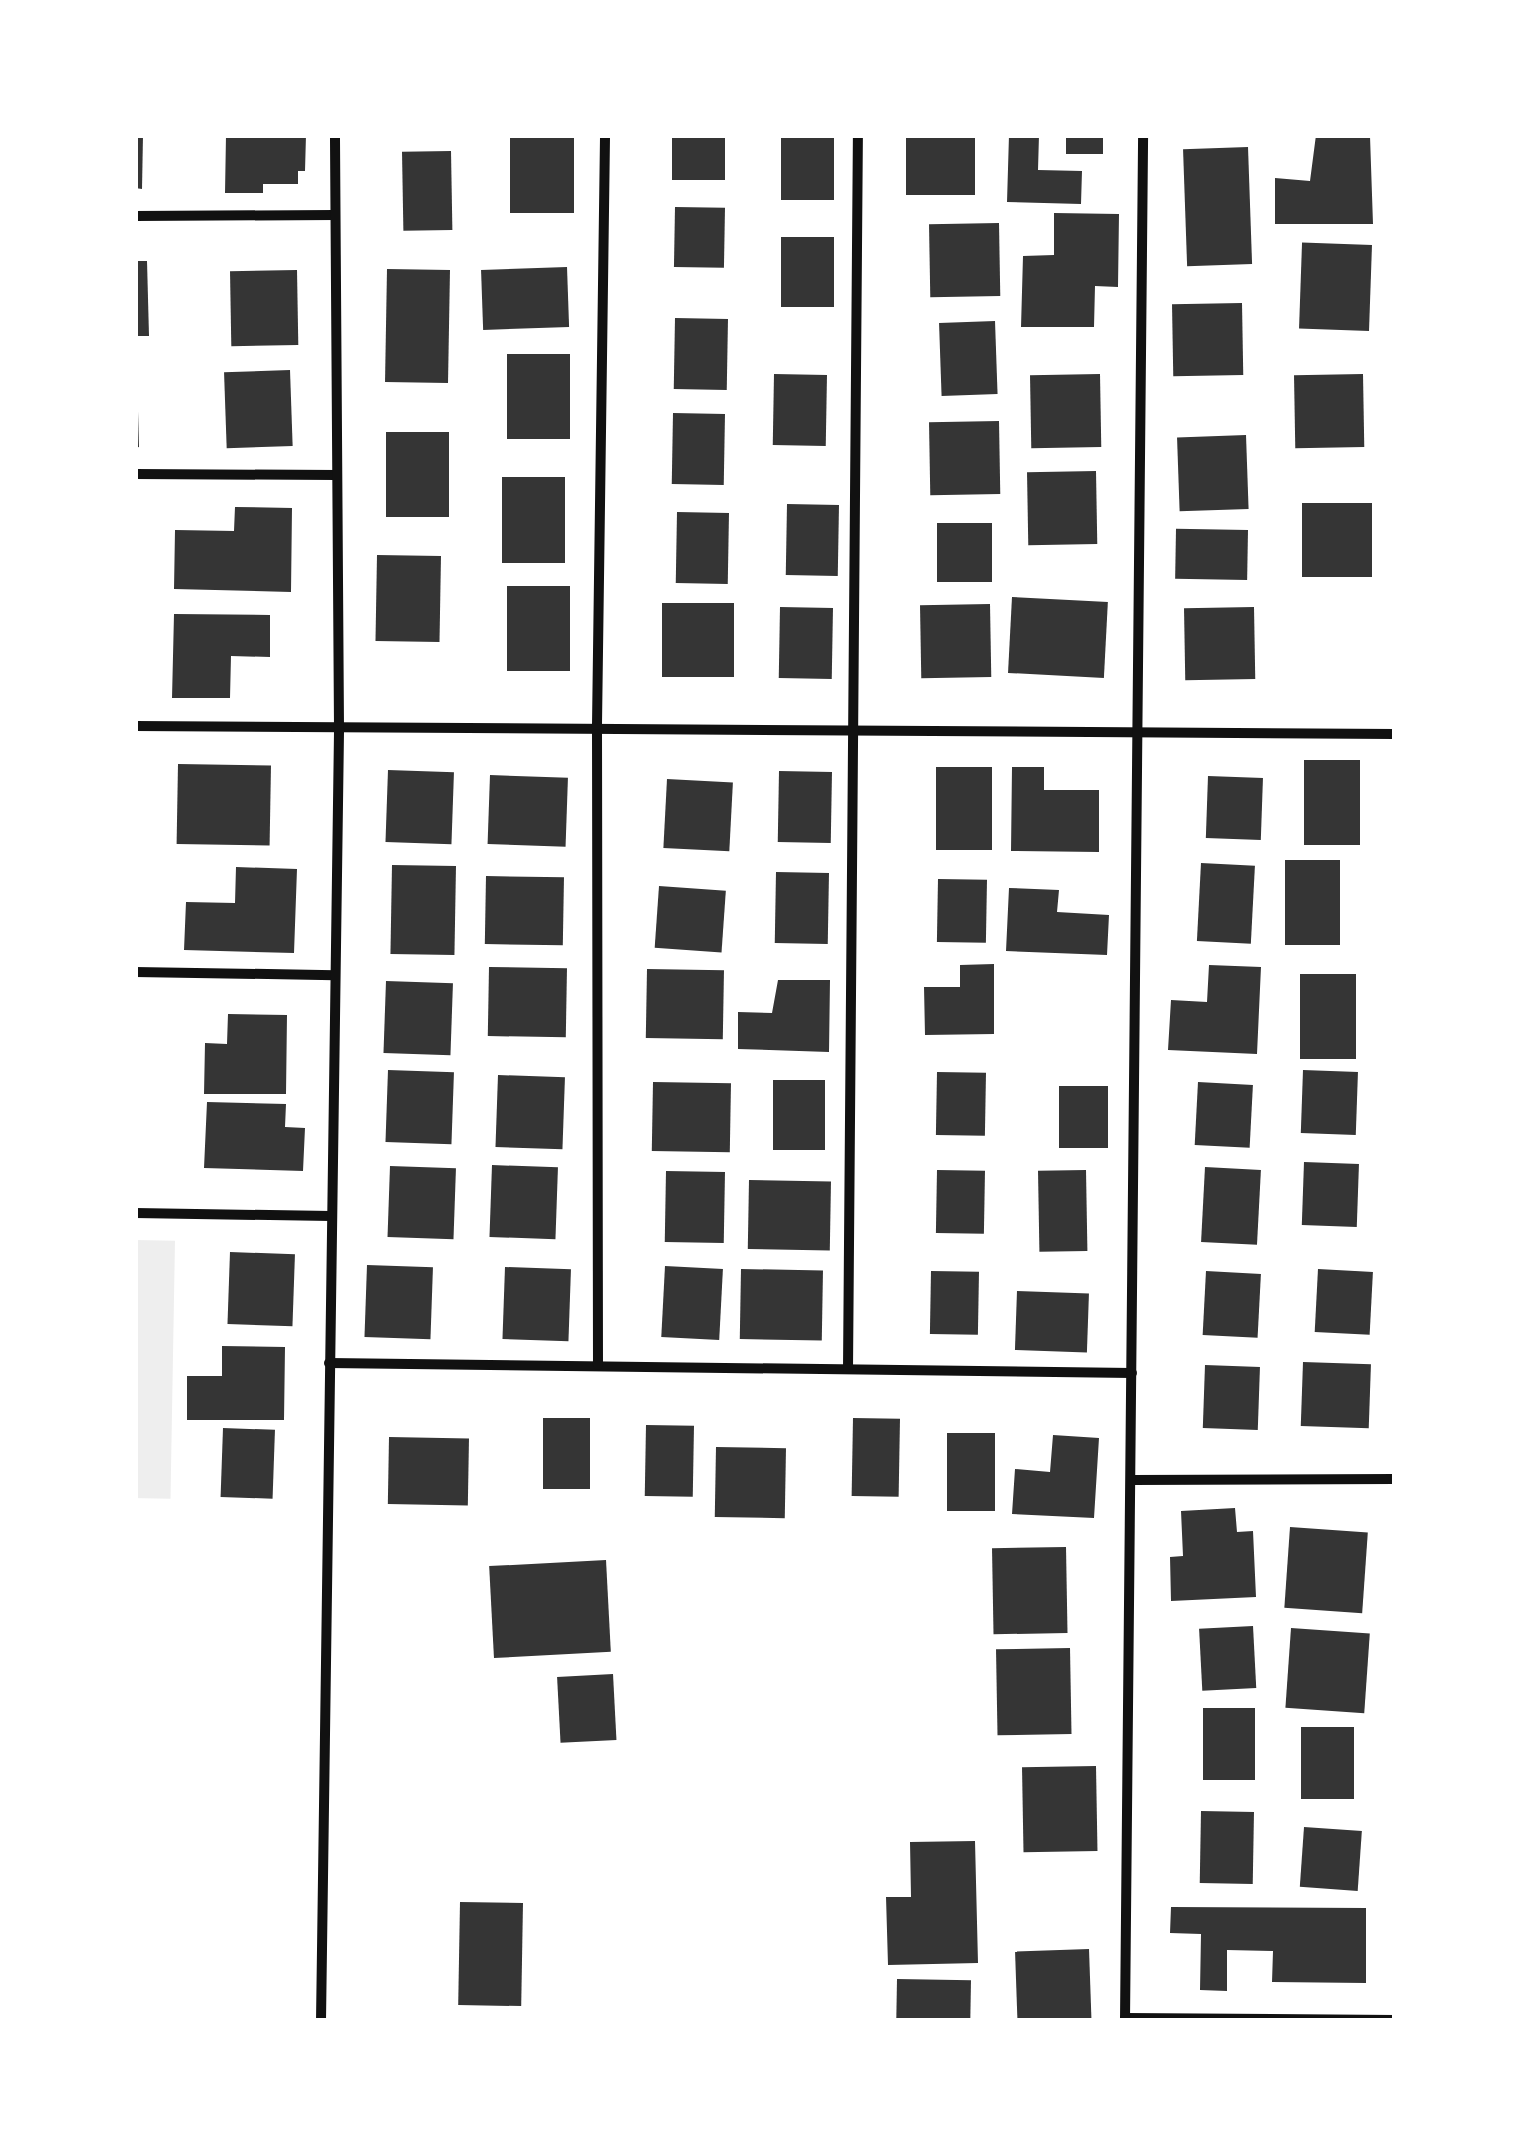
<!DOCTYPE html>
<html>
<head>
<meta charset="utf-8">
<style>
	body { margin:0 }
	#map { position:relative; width:1530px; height:2156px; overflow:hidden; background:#fff; font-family:Georgia,serif }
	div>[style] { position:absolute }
	.green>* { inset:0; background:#eee; transform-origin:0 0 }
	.building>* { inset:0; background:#353535; transform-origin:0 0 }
	.minor>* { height:10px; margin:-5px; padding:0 5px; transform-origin:5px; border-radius:5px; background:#111 }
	span { translate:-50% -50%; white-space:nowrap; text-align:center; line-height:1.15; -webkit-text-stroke:10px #fff; paint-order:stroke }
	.frame { position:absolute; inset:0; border:138px solid #fff; pointer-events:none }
</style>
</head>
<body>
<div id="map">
	<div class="green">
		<i style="left:135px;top:1240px;width:40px;height:258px;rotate:1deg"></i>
	</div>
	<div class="building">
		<i style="clip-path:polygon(135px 135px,143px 135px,142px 189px,135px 188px)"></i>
		<i style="clip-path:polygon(226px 135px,306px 135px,305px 171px,298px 171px,298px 184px,263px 184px,263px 193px,225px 193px)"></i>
		<i style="left:510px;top:135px;width:64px;height:78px"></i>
		<i style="left:672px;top:135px;width:53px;height:45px"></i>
		<i style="left:781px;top:135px;width:53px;height:65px"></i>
		<i style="left:906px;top:135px;width:69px;height:60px"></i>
		<i style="clip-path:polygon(1009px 135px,1039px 135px,1038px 170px,1082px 171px,1081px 204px,1007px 202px)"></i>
		<i style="left:1066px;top:135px;width:37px;height:19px"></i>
		<i style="clip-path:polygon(1316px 135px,1370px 136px,1373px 224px,1275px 224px,1275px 178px,1310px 181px)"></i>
		<i style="left:1248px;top:147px;width:117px;height:65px;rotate:88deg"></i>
		<i style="left:451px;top:151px;width:79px;height:49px;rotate:89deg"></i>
		<i style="left:675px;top:207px;width:50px;height:60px;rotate:1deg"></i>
		<i style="clip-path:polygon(1054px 213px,1119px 214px,1118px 287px,1095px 286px,1094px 327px,1021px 327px,1023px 256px,1054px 255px)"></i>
		<i style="left:999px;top:223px;width:73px;height:70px;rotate:89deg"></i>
		<i style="left:781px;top:237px;width:53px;height:70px"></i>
		<i style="left:1372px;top:245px;width:86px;height:70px;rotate:92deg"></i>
		<i style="clip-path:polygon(135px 261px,147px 261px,149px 336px,135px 336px)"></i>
		<i style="left:567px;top:267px;width:60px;height:86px;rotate:88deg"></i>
		<i style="left:387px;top:269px;width:63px;height:113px;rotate:1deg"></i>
		<i style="left:297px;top:270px;width:75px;height:67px;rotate:89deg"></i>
		<i style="left:1242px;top:303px;width:72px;height:70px;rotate:89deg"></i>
		<i style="left:675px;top:318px;width:53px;height:71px;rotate:1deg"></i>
		<i style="left:995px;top:321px;width:73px;height:56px;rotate:88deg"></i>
		<i style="left:507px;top:354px;width:63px;height:85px"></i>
		<i style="left:290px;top:370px;width:76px;height:66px;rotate:88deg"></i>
		<i style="left:774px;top:374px;width:53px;height:71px;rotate:1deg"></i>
		<i style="left:1100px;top:374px;width:73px;height:70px;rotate:89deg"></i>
		<i style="left:1363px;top:374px;width:73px;height:69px;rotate:89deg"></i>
		<i style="clip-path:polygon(135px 411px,138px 411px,139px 447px,135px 448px)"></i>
		<i style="left:673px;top:413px;width:52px;height:71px;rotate:1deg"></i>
		<i style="left:999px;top:421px;width:73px;height:70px;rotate:89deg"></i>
		<i style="left:449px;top:432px;width:85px;height:63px;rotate:90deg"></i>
		<i style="left:1246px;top:435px;width:74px;height:69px;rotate:88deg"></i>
		<i style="left:1096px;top:471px;width:73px;height:69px;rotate:89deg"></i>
		<i style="left:502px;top:477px;width:63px;height:86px"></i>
		<i style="left:1302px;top:503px;width:70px;height:74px"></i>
		<i style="left:787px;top:504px;width:52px;height:71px;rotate:1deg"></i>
		<i style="clip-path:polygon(235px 507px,292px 508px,291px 592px,174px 589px,175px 530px,234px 531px)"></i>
		<i style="left:677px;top:512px;width:52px;height:71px;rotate:1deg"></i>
		<i style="left:937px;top:523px;width:55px;height:59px"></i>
		<i style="left:1248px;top:530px;width:50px;height:72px;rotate:91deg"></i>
		<i style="left:377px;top:555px;width:64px;height:86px;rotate:1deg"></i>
		<i style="left:507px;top:586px;width:63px;height:85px"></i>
		<i style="left:1012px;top:597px;width:96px;height:76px;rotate:3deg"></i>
		<i style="left:662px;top:603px;width:72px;height:74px"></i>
		<i style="left:990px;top:604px;width:73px;height:70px;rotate:89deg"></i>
		<i style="left:780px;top:607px;width:53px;height:71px;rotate:1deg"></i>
		<i style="left:1254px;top:607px;width:72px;height:70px;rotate:89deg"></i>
		<i style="clip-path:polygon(174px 614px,270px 615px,270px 657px,231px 656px,230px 698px,172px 698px)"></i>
		<i style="left:1304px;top:760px;width:56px;height:85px"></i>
		<i style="left:178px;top:764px;width:93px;height:80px;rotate:1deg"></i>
		<i style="left:936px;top:767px;width:56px;height:83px"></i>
		<i style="clip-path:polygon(1012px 767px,1044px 767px,1044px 790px,1099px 790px,1099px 852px,1011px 851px)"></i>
		<i style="left:388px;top:770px;width:66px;height:72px;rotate:2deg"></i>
		<i style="left:779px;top:771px;width:53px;height:71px;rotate:1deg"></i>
		<i style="left:490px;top:775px;width:78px;height:69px;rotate:2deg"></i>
		<i style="left:1208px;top:776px;width:55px;height:62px;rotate:2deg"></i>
		<i style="left:667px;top:779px;width:66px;height:69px;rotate:3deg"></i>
		<i style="left:1285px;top:860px;width:55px;height:85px"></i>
		<i style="left:1201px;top:863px;width:54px;height:78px;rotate:3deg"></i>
		<i style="left:392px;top:865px;width:64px;height:89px;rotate:1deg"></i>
		<i style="clip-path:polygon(236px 867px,297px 869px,294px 953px,184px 950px,186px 902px,235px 903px)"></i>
		<i style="left:776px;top:872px;width:53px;height:71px;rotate:1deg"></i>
		<i style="left:486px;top:876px;width:78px;height:68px;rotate:1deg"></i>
		<i style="left:938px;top:879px;width:49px;height:63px;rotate:1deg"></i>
		<i style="left:659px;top:886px;width:67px;height:62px;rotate:4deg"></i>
		<i style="clip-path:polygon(1009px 888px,1059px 890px,1057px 912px,1109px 915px,1107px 955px,1006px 951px)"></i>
		<i style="clip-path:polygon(994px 964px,994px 1034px,925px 1035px,924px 987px,960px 987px,960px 965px)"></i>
		<i style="clip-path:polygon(1209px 965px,1261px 967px,1257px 1054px,1168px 1050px,1171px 1000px,1207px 1002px)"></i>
		<i style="left:489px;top:967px;width:78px;height:69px;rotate:1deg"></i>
		<i style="left:647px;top:969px;width:77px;height:69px;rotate:1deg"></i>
		<i style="left:1300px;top:974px;width:56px;height:85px"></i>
		<i style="clip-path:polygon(778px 980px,830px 980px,829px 1052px,738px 1049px,738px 1012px,772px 1013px)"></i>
		<i style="left:386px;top:981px;width:67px;height:72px;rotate:2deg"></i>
		<i style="clip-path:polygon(228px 1014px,287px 1015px,286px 1094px,204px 1094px,205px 1043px,227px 1044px)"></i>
		<i style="left:388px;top:1070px;width:66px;height:72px;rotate:2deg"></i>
		<i style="left:1303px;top:1070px;width:55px;height:63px;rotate:2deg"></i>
		<i style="left:937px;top:1072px;width:49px;height:63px;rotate:1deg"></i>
		<i style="left:498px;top:1075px;width:67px;height:72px;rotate:2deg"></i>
		<i style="left:773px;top:1080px;width:52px;height:70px"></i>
		<i style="left:653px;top:1082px;width:78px;height:69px;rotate:1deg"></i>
		<i style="left:1198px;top:1082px;width:55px;height:63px;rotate:3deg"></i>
		<i style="left:1059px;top:1086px;width:49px;height:62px"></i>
		<i style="clip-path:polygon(207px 1102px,286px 1104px,285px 1127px,305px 1128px,303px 1171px,204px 1168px)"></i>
		<i style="left:1304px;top:1162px;width:55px;height:63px;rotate:2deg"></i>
		<i style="left:492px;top:1165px;width:66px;height:72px;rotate:2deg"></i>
		<i style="left:390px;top:1166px;width:66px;height:71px;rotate:2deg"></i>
		<i style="left:1205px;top:1167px;width:56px;height:75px;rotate:3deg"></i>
		<i style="left:937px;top:1170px;width:48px;height:63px;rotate:1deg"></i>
		<i style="left:1086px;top:1170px;width:81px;height:48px;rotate:89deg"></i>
		<i style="left:666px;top:1171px;width:59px;height:71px;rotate:1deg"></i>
		<i style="left:749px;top:1180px;width:82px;height:69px;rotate:1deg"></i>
		<i style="left:230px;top:1252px;width:65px;height:72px;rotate:2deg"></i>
		<i style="left:367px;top:1265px;width:66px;height:72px;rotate:2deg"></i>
		<i style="left:665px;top:1266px;width:58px;height:71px;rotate:3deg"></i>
		<i style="left:505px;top:1267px;width:66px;height:72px;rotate:2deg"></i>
		<i style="left:741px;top:1269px;width:82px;height:70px;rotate:1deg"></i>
		<i style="left:1318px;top:1269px;width:55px;height:63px;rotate:3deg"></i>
		<i style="left:931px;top:1271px;width:48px;height:63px;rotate:1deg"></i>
		<i style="left:1206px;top:1271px;width:55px;height:64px;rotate:3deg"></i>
		<i style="left:1017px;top:1291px;width:72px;height:59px;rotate:2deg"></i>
		<i style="clip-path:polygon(222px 1346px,285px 1347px,284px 1420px,187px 1420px,187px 1376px,222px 1376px)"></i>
		<i style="left:1303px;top:1362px;width:68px;height:64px;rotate:2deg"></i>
		<i style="left:1205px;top:1365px;width:55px;height:63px;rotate:2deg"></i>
		<i style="left:543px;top:1418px;width:47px;height:71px"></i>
		<i style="left:853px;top:1418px;width:47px;height:78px;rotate:1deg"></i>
		<i style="left:646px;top:1425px;width:48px;height:71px;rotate:1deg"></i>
		<i style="left:223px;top:1428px;width:52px;height:69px;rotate:2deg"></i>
		<i style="left:947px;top:1433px;width:48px;height:78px"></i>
		<i style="clip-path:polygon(1053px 1435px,1099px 1438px,1094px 1518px,1012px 1514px,1015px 1469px,1050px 1472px)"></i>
		<i style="left:389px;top:1437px;width:80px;height:67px;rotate:1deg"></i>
		<i style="left:716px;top:1447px;width:70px;height:70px;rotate:1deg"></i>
		<i style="clip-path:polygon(1235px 1508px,1237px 1532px,1253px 1531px,1256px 1597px,1171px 1601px,1170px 1557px,1183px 1556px,1181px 1511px)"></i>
		<i style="left:1290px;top:1527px;width:78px;height:81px;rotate:4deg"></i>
		<i style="left:1066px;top:1547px;width:86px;height:74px;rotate:89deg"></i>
		<i style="left:606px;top:1560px;width:92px;height:117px;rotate:87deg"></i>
		<i style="left:1253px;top:1626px;width:62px;height:54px;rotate:87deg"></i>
		<i style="left:1291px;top:1628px;width:79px;height:80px;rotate:4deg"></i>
		<i style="left:1070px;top:1648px;width:86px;height:74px;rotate:89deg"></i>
		<i style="left:613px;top:1674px;width:66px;height:56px;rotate:87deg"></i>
		<i style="left:1203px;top:1708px;width:52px;height:72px"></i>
		<i style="left:1301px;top:1727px;width:53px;height:72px"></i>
		<i style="left:1096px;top:1766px;width:85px;height:74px;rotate:89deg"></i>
		<i style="left:1201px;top:1811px;width:53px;height:72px;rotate:1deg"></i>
		<i style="left:1304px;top:1827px;width:58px;height:60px;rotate:4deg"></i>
		<i style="clip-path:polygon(975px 1841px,978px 1963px,888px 1965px,886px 1897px,911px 1897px,910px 1842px)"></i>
		<i style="left:460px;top:1902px;width:63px;height:103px;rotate:1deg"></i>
		<i style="clip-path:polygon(1171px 1907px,1366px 1908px,1366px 1983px,1272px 1982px,1273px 1951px,1227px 1950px,1227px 1991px,1200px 1990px,1201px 1934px,1170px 1933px)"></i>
		<i style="left:1089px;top:1949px;width:72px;height:74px;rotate:88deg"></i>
		<i style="left:897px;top:1979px;width:74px;height:42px;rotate:1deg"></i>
	</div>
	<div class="minor">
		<i style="left:135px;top:216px;width:200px;rotate:-0.3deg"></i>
		<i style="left:135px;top:474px;width:202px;rotate:0.3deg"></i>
		<i style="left:135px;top:726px;width:1260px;rotate:0.36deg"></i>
		<i style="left:135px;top:972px;width:200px;rotate:0.9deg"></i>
		<i style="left:135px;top:1213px;width:196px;rotate:0.9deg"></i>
		<i style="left:329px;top:1363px;width:803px;rotate:0.71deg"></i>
		<i style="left:598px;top:1365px;width:640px;rotate:-90.09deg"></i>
		<i style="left:597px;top:725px;width:590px;rotate:-89.22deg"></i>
		<i style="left:848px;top:1369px;width:1234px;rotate:-89.54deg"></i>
		<i style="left:1132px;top:1480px;width:263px;rotate:-0.2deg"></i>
		<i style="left:1125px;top:2018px;width:270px;rotate:0.4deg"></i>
		<i style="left:321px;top:2021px;width:1294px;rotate:-89.2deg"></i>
		<i style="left:339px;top:727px;width:592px;rotate:-90.39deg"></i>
		<i style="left:1125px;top:2021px;width:1886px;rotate:-89.45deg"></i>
	</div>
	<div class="frame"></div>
</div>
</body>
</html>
